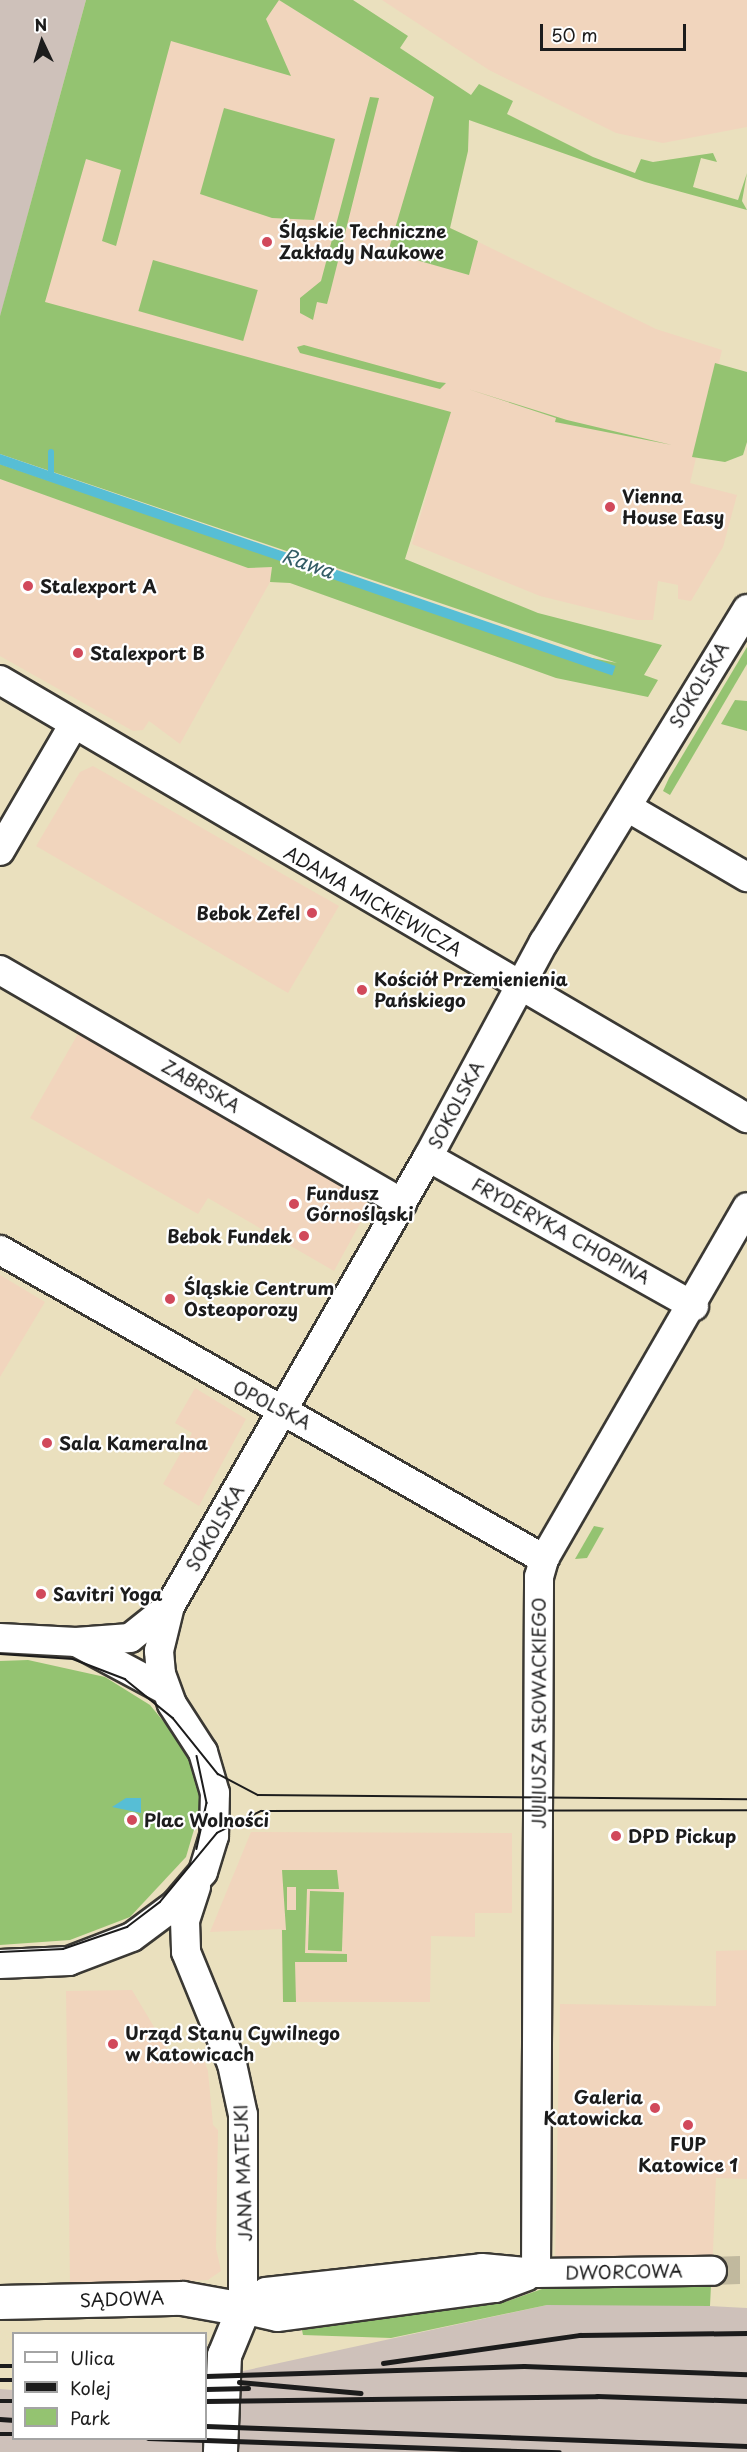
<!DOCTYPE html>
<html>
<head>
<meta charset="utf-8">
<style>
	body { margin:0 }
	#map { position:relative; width:747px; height:2452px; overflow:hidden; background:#eae0be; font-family:"Playpen Sans",sans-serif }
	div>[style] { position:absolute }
	.built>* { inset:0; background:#f1d5bd }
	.industrial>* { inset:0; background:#cec1ba }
	.green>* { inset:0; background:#94c371; transform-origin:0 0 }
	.water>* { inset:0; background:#57bed5; transform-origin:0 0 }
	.stream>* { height:6px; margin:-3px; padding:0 3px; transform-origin:3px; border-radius:3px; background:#57bed5 }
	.minor-tunnel>* { height:28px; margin-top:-14px; transform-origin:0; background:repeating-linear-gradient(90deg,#c1b99e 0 28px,transparent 0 42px) }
	.roads { filter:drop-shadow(2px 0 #3b3934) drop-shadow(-2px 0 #3b3934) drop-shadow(0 2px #3b3934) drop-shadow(0 -2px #3b3934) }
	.minor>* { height:28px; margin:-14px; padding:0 14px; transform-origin:14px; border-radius:14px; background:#fff }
	.major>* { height:33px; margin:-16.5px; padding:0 16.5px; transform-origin:16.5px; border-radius:16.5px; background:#fff }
	.tram>* { height:1.5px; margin:-0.75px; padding:0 0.75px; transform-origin:0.75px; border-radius:0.75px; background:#1c1c1c }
	.rail>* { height:4.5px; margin:-2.25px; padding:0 2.25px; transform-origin:2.25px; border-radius:2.25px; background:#1c1c1c }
	.dots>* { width:16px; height:16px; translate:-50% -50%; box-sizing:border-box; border:3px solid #fff; border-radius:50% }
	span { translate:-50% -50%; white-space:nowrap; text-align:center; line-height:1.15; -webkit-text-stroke:4.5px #fff; paint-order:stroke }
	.poi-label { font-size:18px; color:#1c1c1c; font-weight:700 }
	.left { translate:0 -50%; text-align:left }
	.right { translate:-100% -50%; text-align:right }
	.street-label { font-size:18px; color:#1c1c1c }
	.water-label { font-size:20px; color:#345d66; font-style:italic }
	.legend { position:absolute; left:12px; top:2332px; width:195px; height:108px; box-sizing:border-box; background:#fff; border:2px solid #a4a4a4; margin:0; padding:8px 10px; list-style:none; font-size:18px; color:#1c1c1c }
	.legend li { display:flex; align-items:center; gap:12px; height:30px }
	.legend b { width:30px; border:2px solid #a4a4a4 }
	.north { position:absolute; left:12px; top:12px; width:60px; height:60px; -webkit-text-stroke:4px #fff; paint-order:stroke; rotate:356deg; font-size:16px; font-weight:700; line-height:24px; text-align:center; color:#1c1c1c }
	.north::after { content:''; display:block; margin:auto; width:21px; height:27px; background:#1c1c1c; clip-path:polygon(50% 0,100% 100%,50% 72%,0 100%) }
	.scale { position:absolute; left:540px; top:24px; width:146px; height:27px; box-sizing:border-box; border:3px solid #1c1c1c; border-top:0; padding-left:8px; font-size:18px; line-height:21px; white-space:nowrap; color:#1c1c1c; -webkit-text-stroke:4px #fff; paint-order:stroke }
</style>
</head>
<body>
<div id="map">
	<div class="built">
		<i style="clip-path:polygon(125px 0,279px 0,469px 120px,468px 151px,450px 228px,656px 329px,722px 350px,690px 483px,737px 495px,723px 547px,691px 601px,678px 599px,678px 585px,658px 581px,653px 620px,637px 620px,540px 596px,412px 544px,428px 490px,33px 310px)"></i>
		<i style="clip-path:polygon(382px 0,747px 0,747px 127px,663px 143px,616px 133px,489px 70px)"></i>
		<i style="clip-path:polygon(0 479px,248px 568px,272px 567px,270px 582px,180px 744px,149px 721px,143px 730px,133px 731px,0 656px)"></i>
		<i style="clip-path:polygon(93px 766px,339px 906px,288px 993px,36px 846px,80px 772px)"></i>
		<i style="clip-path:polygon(79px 1032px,365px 1199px,369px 1207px,334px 1271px,208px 1198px,198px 1214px,30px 1118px)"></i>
		<i style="clip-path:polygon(0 1275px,45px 1302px,0 1377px)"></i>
		<i style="clip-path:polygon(195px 1388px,246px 1419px,199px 1506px,163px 1484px,192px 1433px,175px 1423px)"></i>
		<i style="clip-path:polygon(251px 1832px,512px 1833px,512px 1913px,475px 1913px,475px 1937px,431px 1936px,430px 2002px,283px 2002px,281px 1929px,210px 1932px)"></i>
		<i style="clip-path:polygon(747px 1950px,747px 2179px,716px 2178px,712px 2275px,555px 2265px,560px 2004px,716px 2006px,716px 1951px)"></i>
		<i style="clip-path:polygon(132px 1990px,169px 2052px,203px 2058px,208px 2071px,213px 2125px,218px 2130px,216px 2248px,221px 2271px,208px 2280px,70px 2286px,66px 1991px)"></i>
	</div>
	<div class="industrial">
		<i style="clip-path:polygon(0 0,86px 0,0 317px)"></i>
		<i style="clip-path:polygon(632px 2302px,747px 2308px,747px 2452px,0 2452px,0 2389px,13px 2390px,14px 2438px,206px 2438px,206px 2379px,547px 2305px)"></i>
	</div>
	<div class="green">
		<i style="clip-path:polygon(86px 0,353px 0,408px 36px,400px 48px,471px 95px,479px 84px,513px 101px,507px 114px,593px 157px,635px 173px,641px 159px,653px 162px,713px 153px,717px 162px,701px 158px,693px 187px,738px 200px,747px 173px,742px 201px,747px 210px,645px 182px,469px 120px,468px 151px,450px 228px,478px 241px,469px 275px,388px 252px,434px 97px,279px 0,266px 19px,291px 76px,171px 41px,116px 246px,102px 241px,121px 170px,86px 159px,45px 302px,451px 412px,405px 559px,538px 613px,662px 645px,644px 675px,658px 680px,648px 697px,556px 678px,290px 583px,270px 582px,272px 567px,248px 568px,0 479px,0 464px,537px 647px,617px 663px,0 454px,0 316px)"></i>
		<i style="clip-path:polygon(370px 97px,379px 98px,330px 293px,327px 304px,317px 302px,313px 320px,300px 313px,300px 298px,321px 281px)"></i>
		<i style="clip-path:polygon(224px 108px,335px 139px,314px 220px,272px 218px,200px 194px)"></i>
		<i style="left:153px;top:260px;width:109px;height:53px;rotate:16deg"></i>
		<i style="clip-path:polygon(304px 345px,438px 382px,446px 383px,440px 389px,300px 353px,297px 347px)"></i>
		<i style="clip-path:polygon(715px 363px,747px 372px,747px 442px,743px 455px,725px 462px,692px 457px)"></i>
		<i style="clip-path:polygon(468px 389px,567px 420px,672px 445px,555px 422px,556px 418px)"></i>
		<i style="clip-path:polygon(747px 647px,747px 664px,670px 795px,663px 791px,669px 778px)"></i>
		<i style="clip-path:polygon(735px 700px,747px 701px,747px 731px,721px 724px)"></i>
		<i style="clip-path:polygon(594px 1526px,604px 1528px,587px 1558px,575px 1559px)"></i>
		<i style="clip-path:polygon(28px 1660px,105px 1677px,150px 1705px,186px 1749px,198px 1780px,200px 1809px,186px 1857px,130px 1917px,70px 1940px,0 1945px,0 1661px)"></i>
		<i style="clip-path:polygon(evenodd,282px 1870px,337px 1870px,339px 1889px,307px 1889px,305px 1953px,347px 1954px,347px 1962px,295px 1962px,296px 2002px,283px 2002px,282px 1930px,286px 1930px,282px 1870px,287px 1887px,296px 1887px,296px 1910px,287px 1910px,287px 1887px)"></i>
		<i style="left:310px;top:1891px;width:34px;height:59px;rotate:2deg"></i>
		<i style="clip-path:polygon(657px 2282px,711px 2285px,710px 2306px,547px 2305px,391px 2338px,303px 2335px,302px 2330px,505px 2302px,542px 2289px)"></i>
	</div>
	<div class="water">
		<i style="left:0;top:454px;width:651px;height:10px;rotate:19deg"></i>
		<i style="clip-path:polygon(126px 1798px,141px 1798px,141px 1813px,112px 1807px)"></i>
	</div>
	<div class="stream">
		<i style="left:51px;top:452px;width:24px;rotate:90deg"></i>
	</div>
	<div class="minor-tunnel">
		<i style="left:712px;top:2271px;width:35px;rotate:-2deg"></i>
	</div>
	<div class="roads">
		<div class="minor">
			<i style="left:0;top:680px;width:866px;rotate:30.39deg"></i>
			<i style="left:627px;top:807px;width:139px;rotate:30.3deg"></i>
			<i style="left:0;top:851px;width:147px;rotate:-59.8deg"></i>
			<i style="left:0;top:970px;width:465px;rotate:30.1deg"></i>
			<i style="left:428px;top:1157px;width:305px;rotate:29.3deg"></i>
			<i style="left:0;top:1250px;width:626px;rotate:29.6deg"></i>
			<i style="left:0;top:1638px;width:76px;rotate:3deg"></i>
			<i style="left:76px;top:1642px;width:102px;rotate:28.1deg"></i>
			<i style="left:76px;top:1642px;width:54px;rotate:-4.2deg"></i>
			<i style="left:130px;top:1638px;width:51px;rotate:-38.7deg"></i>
			<i style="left:170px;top:1606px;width:518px;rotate:-60.12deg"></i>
			<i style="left:428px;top:1157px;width:244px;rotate:-61.7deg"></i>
			<i style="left:544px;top:942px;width:390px;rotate:-58.6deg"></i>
			<i style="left:196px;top:1887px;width:36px;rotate:108deg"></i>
			<i style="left:185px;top:1921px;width:31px;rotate:88deg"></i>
			<i style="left:186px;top:1952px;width:121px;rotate:67.7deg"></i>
			<i style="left:232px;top:2064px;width:52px;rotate:77.8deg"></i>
			<i style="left:243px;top:2115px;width:194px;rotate:90deg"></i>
			<i style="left:0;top:1964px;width:69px;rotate:-2.5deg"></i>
			<i style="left:69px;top:1961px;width:67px;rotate:-20.9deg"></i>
			<i style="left:132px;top:1937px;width:54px;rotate:-36.7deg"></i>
			<i style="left:175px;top:1905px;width:43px;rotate:-49.7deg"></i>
			<i style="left:203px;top:1872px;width:38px;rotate:-73deg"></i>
			<i style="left:214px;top:1836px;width:43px;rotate:-88.7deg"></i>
			<i style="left:215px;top:1793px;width:43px;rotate:-106.3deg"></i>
			<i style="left:203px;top:1752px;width:57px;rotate:-122.9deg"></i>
			<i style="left:172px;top:1704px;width:32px;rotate:-110deg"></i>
			<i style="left:161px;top:1674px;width:23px;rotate:-95deg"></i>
			<i style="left:159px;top:1651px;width:46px;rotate:-76.3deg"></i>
			<i style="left:536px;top:2273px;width:696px;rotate:-89.75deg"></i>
			<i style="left:539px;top:1577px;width:19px;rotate:-74deg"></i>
			<i style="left:544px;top:1559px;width:406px;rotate:-60deg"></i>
			<i style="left:243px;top:2309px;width:29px;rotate:-36deg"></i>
			<i style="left:266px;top:2292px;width:217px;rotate:-6.3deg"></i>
			<i style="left:482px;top:2268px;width:54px;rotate:5.3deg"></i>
			<i style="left:536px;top:2273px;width:176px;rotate:-0.7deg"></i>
			<i style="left:243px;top:2309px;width:35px;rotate:13deg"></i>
			<i style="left:277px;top:2317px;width:220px;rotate:-7.6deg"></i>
			<i style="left:495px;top:2288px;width:33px;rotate:-20deg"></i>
		</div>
		<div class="major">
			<i style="left:0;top:2302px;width:182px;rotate:-1.3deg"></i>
			<i style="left:182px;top:2298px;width:62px;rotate:10.2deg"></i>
			<i style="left:243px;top:2309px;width:50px;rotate:112.4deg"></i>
			<i style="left:224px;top:2355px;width:97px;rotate:92.4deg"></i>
		</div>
	</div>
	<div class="tram">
		<i style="left:0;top:1654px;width:73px;rotate:3.9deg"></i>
		<i style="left:73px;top:1659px;width:56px;rotate:21deg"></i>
		<i style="left:125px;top:1679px;width:62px;rotate:39.1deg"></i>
		<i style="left:173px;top:1718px;width:72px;rotate:51.2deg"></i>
		<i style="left:218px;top:1774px;width:45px;rotate:27.7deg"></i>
		<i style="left:258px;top:1795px;width:489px;rotate:0.5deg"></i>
		<i style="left:197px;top:1756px;width:48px;rotate:78deg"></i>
		<i style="left:207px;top:1803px;width:47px;rotate:102.3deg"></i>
		<i style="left:0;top:1952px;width:63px;rotate:-2.7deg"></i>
		<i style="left:63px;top:1949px;width:68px;rotate:-19deg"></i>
		<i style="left:127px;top:1927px;width:41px;rotate:-37.1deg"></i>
		<i style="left:160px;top:1902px;width:89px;rotate:-50.4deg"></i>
		<i style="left:217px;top:1833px;width:49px;rotate:-26.6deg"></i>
		<i style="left:261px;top:1811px;width:486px;rotate:-0.1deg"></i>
	</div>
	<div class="rail">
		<i style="left:383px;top:2363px;width:199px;rotate:-8.1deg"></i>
		<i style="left:580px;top:2335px;width:167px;rotate:-0.7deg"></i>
		<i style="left:0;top:2366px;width:14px"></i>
		<i style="left:206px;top:2376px;width:318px;rotate:-1.8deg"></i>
		<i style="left:524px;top:2366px;width:223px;rotate:2.1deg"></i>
		<i style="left:0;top:2380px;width:14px"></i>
		<i style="left:239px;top:2382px;width:122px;rotate:5.2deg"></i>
		<i style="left:206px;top:2389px;width:42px;rotate:-1.4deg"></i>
		<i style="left:0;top:2401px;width:14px"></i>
		<i style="left:206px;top:2401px;width:391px;rotate:-0.7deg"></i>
		<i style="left:597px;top:2396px;width:150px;rotate:1.9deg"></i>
		<i style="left:0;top:2419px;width:14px;rotate:4deg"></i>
		<i style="left:206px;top:2426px;width:541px;rotate:2.12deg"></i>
		<i style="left:0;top:2434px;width:14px"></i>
		<i style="left:148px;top:2438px;width:411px;rotate:2deg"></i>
	</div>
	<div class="dots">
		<i style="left:267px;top:242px;background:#d1495b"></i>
		<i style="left:610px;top:507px;background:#d1495b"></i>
		<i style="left:28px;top:586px;background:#d1495b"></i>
		<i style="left:78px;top:653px;background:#d1495b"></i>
		<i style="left:312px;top:913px;background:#d1495b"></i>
		<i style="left:362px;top:990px;background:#d1495b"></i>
		<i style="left:294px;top:1204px;background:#d1495b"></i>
		<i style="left:304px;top:1236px;background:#d1495b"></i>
		<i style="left:170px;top:1299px;background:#d1495b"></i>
		<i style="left:47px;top:1443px;background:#d1495b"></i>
		<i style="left:41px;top:1594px;background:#d1495b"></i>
		<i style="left:132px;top:1820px;background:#d1495b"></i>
		<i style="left:616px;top:1836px;background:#d1495b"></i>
		<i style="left:113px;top:2044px;background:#d1495b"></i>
		<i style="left:655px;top:2108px;background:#d1495b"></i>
		<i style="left:688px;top:2125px;background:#d1495b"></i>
	</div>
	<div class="poi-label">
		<span class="left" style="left:279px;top:242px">Śląskie Techniczne<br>Zakłady Naukowe</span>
		<span class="left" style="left:622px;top:507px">Vienna<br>House Easy</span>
		<span class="left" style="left:40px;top:586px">Stalexport A</span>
		<span class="left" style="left:90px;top:653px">Stalexport B</span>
		<span class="right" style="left:300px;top:913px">Bebok Zefel</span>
		<span class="left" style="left:374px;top:990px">Kościół Przemienienia<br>Pańskiego</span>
		<span class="left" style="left:306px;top:1204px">Fundusz<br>Górnośląski</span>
		<span class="right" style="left:292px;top:1236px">Bebok Fundek</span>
		<span class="left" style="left:184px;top:1299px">Śląskie Centrum<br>Osteoporozy</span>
		<span class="left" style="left:59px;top:1443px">Sala Kameralna</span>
		<span class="left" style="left:53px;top:1594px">Savitri Yoga</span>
		<span class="left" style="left:144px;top:1820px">Plac Wolności</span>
		<span class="left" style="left:628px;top:1836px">DPD Pickup</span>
		<span class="left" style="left:125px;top:2044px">Urząd Stanu Cywilnego<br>w Katowicach</span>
		<span class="right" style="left:643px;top:2108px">Galeria<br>Katowicka</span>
		<span style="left:688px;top:2155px">FUP<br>Katowice 1</span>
	</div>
	<div class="street-label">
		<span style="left:699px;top:685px;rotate:-59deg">SOKOLSKA</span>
		<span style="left:373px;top:901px;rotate:30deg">ADAMA MICKIEWICZA</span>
		<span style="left:201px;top:1086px;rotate:30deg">ZABRSKA</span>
		<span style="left:456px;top:1105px;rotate:-62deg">SOKOLSKA</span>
		<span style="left:561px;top:1231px;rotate:29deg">FRYDERYKA CHOPINA</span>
		<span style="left:272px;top:1405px;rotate:27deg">OPOLSKA</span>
		<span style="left:215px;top:1528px;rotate:-60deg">SOKOLSKA</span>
		<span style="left:539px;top:1713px;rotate:-90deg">JULIUSZA SŁOWACKIEGO</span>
		<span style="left:243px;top:2173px;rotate:-92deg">JANA MATEJKI</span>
		<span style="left:624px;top:2272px;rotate:-1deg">DWORCOWA</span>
		<span style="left:122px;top:2299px;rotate:-2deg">SĄDOWA</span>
	</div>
	<div class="water-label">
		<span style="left:308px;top:563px;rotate:19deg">Rawa</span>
	</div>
	<ul class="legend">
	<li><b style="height:8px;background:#fff"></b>Ulica</li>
	<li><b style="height:8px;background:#1c1c1c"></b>Kolej</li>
	<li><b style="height:16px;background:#94c371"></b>Park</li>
	</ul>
	<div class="north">N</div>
	<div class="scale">50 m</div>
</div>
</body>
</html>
